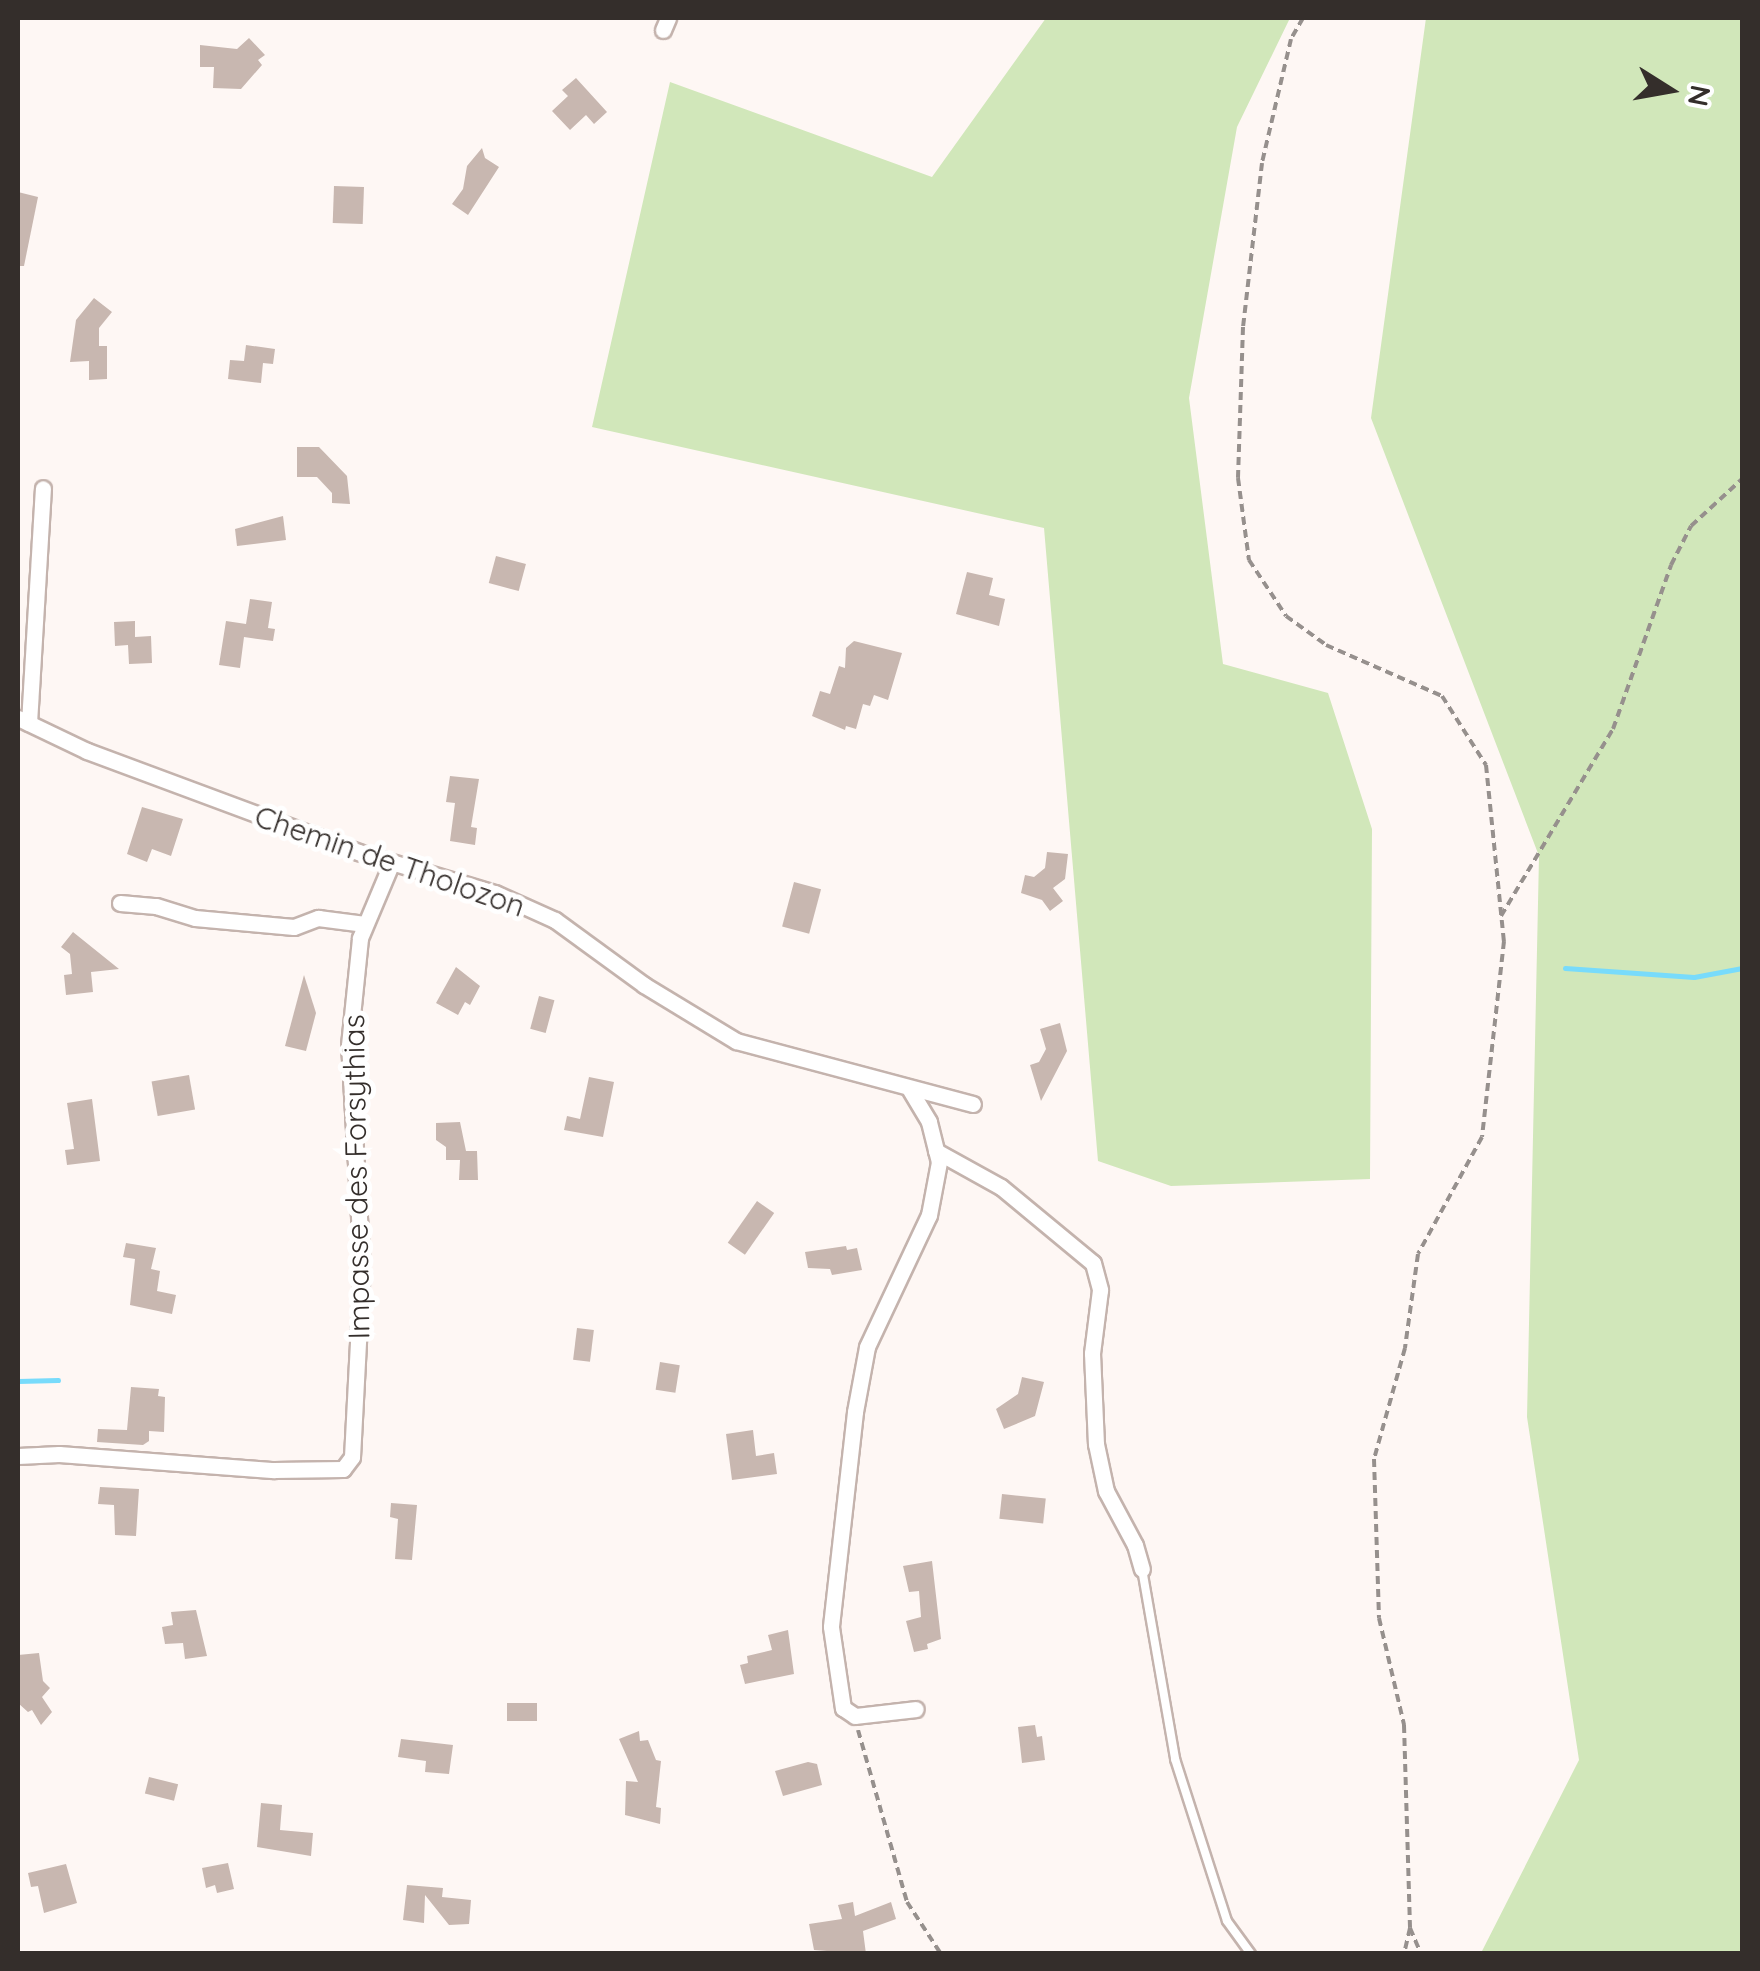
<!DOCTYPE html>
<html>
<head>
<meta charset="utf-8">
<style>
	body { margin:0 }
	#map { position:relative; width:1760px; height:1971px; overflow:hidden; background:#fef7f4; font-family:Quicksand,sans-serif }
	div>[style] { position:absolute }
	.green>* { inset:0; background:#d1e7ba }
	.stream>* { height:5px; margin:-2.5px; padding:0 2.5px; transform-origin:2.5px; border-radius:2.5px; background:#78dbfb }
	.building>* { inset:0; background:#c8b7b0; transform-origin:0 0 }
	.path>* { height:4px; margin-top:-2px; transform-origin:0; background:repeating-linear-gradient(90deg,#96908d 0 8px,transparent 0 13px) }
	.roads { filter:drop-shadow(2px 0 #c4b3ad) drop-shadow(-2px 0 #c4b3ad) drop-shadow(0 2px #c4b3ad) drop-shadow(0 -2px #c4b3ad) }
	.lane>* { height:8px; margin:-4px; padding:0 4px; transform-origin:4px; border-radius:4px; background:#fff }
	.street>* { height:15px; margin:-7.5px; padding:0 7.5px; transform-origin:7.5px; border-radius:7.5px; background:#fff }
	span { translate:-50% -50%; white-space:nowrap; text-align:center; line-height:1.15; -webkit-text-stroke:10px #fff; paint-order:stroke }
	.street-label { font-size:30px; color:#342e2b }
	.frame { position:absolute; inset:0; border:20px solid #342e2b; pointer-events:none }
	.north { position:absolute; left:1620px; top:40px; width:100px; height:100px; -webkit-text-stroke:8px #fff; paint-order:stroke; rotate:101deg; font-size:28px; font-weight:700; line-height:40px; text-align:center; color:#342e2b }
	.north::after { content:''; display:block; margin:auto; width:35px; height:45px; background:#342e2b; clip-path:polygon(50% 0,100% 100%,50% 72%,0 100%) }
</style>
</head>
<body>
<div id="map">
	<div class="green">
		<i style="clip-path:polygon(1046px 18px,1290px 18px,1237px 127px,1189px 398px,1223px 664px,1328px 693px,1372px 829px,1370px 1179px,1171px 1186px,1098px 1161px,1044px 528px,592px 427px,670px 82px,932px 177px)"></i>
		<i style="clip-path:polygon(1426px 18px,1742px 18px,1742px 1953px,1481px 1953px,1579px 1760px,1527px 1417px,1539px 856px,1371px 418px)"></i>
	</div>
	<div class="stream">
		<i style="left:1565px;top:968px;width:129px;rotate:4deg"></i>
		<i style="left:1694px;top:977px;width:49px;rotate:-10.6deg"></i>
		<i style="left:18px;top:1381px;width:40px;rotate:-1.4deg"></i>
	</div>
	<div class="building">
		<i style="clip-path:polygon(249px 38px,265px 55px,258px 60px,262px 65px,241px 89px,213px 88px,214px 67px,200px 67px,200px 45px,237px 49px)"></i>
		<i style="clip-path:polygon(576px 78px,607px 112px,594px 124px,586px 115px,570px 130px,552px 111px,568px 96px,562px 90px)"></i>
		<i style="clip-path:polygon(482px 148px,485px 158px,499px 167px,468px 215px,452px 204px,463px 189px,467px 166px)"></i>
		<i style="left:334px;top:186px;width:30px;height:37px;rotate:2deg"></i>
		<i style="clip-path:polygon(18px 192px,38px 197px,24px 266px,18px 266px)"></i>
		<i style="clip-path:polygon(94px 298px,112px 312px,99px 328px,99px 346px,107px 346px,107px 379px,89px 380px,89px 361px,70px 362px,76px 320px)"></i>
		<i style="clip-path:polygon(246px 345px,275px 349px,273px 364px,263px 363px,261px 383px,228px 379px,230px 360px,244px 361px)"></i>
		<i style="clip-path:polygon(297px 447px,319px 447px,347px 476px,350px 504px,332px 503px,332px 493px,317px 477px,297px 477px)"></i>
		<i style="clip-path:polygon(283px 516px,286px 540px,237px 546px,235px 529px)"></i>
		<i style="left:496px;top:556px;width:31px;height:28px;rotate:15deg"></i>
		<i style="clip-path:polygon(967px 572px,993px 578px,989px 595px,1005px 599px,999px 626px,956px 614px)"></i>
		<i style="clip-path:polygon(250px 599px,272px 602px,268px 628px,275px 629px,273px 641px,244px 637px,240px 668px,219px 665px,226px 621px,246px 624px)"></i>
		<i style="clip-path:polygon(135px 621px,135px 637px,151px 636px,152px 663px,129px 664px,128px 645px,115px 646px,114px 622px)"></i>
		<i style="clip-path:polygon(854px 641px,902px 653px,888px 700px,874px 695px,870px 706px,863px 704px,856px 729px,846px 726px,845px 730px,812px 716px,820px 691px,830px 694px,839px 666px,845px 668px,846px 648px)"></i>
		<i style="clip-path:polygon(450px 776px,479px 779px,471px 827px,477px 828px,475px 845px,450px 841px,455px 803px,446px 802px)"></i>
		<i style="clip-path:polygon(142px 807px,183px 819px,171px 856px,152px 849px,147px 862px,127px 854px)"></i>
		<i style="clip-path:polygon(1047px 852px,1068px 854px,1065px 879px,1053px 888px,1063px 901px,1050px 911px,1042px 900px,1021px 893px,1025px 875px,1034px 877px,1045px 868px)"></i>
		<i style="left:794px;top:882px;width:28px;height:46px;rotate:15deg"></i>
		<i style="clip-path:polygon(73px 932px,119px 969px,91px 972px,93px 992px,66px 995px,64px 975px,72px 974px,70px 954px,61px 947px)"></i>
		<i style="clip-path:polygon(456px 967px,480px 986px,470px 1005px,465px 1002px,458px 1015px,436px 1003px)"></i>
		<i style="clip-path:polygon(304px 975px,316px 1013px,306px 1051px,285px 1046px)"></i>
		<i style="left:539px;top:996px;width:16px;height:34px;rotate:15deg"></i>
		<i style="clip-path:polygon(1060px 1023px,1067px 1051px,1041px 1101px,1030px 1065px,1039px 1062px,1046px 1049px,1040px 1029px)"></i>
		<i style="left:189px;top:1075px;width:35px;height:38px;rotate:80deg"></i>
		<i style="clip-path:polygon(589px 1077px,614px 1082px,603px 1137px,564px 1130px,567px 1116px,580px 1119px)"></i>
		<i style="clip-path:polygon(92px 1099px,100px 1161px,67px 1165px,65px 1150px,74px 1149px,67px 1103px)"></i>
		<i style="clip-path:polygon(460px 1122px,466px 1151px,477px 1151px,478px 1180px,459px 1180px,460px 1160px,446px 1160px,446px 1147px,436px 1140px,436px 1123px)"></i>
		<i style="left:757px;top:1201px;width:21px;height:51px;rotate:35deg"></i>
		<i style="clip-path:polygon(126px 1243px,156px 1248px,151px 1269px,160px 1271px,157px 1291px,176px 1295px,172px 1314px,130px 1305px,135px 1259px,123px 1257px)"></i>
		<i style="clip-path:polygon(846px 1246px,847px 1250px,857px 1248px,862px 1270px,832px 1275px,830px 1269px,808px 1268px,805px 1252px)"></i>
		<i style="left:577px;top:1328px;width:17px;height:32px;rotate:7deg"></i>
		<i style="left:660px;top:1362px;width:20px;height:28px;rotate:9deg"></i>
		<i style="clip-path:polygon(1022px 1377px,1044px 1382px,1035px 1416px,1004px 1429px,996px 1409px,1018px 1394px)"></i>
		<i style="clip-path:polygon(131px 1387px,159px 1389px,158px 1396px,165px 1397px,164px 1432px,149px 1431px,149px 1441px,143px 1445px,97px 1442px,98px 1429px,127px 1430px)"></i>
		<i style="clip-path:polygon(753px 1430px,756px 1456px,774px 1453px,777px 1474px,732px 1480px,726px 1434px)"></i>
		<i style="clip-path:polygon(100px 1487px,139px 1489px,136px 1536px,115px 1535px,114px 1505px,98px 1504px)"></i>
		<i style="left:1002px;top:1494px;width:44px;height:25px;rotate:6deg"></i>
		<i style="clip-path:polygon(391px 1503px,417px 1505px,412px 1560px,395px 1559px,398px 1519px,390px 1517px)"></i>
		<i style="clip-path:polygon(932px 1561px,941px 1639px,927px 1644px,928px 1649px,914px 1652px,906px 1621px,921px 1617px,919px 1591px,909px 1592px,903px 1566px)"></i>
		<i style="clip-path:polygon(196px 1610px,207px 1656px,185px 1659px,183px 1643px,165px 1644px,162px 1627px,173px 1625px,171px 1612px)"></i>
		<i style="clip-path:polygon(788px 1630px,794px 1674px,745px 1684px,740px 1665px,748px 1663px,747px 1656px,772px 1650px,768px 1635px)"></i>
		<i style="clip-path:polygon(39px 1653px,43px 1681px,50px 1688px,42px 1697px,52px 1712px,41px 1725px,32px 1710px,28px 1712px,18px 1703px,18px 1655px)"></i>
		<i style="left:507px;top:1703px;width:30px;height:18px"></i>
		<i style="clip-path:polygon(1035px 1725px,1037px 1737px,1042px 1736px,1045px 1760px,1022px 1763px,1018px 1727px)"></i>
		<i style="clip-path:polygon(639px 1731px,640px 1741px,648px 1740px,656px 1760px,661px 1761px,656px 1807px,661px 1808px,660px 1824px,625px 1815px,626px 1781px,638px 1782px,619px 1739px)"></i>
		<i style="clip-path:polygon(401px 1739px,453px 1745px,449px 1774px,425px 1772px,426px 1761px,398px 1757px)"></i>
		<i style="clip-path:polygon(808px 1762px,817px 1764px,822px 1785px,783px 1796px,775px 1771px)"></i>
		<i style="left:149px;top:1777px;width:30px;height:17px;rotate:14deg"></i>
		<i style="clip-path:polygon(261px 1803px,282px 1805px,280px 1830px,313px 1833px,311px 1856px,257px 1847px)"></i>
		<i style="clip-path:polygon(228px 1863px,234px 1889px,217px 1893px,215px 1885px,206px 1888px,202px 1868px)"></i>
		<i style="clip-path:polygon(66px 1864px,77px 1903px,44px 1913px,38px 1886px,31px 1887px,28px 1873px)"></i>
		<i style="clip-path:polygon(407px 1885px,443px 1888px,442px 1897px,471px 1900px,469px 1924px,449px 1925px,425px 1895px,424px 1923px,403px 1920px)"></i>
		<i style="clip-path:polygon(853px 1902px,855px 1916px,891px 1902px,896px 1919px,863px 1931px,866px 1954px,814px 1950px,809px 1924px,842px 1919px,838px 1905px)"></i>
	</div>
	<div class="path">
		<i style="left:1303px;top:18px;width:24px;rotate:120deg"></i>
		<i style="left:1291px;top:39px;width:127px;rotate:103.2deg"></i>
		<i style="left:1262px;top:163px;width:165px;rotate:96.6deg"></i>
		<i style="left:1243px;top:327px;width:151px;rotate:91.9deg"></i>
		<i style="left:1238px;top:478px;width:83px;rotate:82.4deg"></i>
		<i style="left:1249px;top:560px;width:67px;rotate:56.5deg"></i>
		<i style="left:1286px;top:616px;width:49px;rotate:35.9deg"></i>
		<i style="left:1326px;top:645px;width:127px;rotate:23.7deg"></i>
		<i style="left:1442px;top:696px;width:82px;rotate:57.5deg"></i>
		<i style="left:1486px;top:765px;width:177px;rotate:84.2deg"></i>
		<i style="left:1504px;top:941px;width:197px;rotate:96.4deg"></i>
		<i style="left:1482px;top:1137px;width:133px;rotate:118.7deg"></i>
		<i style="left:1418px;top:1254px;width:95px;rotate:97.9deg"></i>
		<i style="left:1405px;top:1348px;width:115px;rotate:105.6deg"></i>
		<i style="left:1374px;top:1459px;width:159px;rotate:88.2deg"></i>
		<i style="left:1379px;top:1618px;width:110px;rotate:76.8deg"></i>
		<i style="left:1404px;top:1725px;width:203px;rotate:88.3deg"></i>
		<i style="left:1410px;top:1928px;width:27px;rotate:103deg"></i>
		<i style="left:1501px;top:916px;width:218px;rotate:-59.1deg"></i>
		<i style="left:1613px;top:729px;width:174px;rotate:-70.5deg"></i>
		<i style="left:1671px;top:565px;width:44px;rotate:-62.9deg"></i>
		<i style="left:1691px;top:526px;width:69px;rotate:-42.7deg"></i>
		<i style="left:858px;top:1730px;width:179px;rotate:74.1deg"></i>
		<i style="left:907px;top:1902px;width:62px;rotate:56.8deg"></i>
		<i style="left:1410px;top:1928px;width:28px;rotate:67deg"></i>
	</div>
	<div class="roads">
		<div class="lane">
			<i style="left:1142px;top:1569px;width:193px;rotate:80.1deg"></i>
			<i style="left:1175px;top:1759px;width:170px;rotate:72.2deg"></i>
			<i style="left:1227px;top:1921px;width:41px;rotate:54deg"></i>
		</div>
		<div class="street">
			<i style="left:663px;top:30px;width:13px;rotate:-67deg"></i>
			<i style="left:18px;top:718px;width:76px;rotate:25.6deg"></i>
			<i style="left:87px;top:751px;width:289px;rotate:20.4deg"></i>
			<i style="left:358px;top:852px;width:143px;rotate:16.7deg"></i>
			<i style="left:495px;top:893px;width:66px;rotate:24.2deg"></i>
			<i style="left:555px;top:920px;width:110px;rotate:36.1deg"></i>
			<i style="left:644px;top:985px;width:108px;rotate:31.3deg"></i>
			<i style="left:736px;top:1041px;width:245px;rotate:14.9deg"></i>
			<i style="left:29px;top:723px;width:235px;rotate:-86.6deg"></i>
			<i style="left:120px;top:903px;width:36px;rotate:5deg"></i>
			<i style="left:156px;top:906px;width:41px;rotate:17.1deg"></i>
			<i style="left:195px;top:918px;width:99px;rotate:5.2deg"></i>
			<i style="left:294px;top:927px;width:26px;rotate:-21deg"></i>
			<i style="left:318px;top:918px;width:47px;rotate:7.3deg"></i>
			<i style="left:910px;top:1090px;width:37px;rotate:59deg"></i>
			<i style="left:929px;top:1122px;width:41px;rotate:76deg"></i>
			<i style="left:939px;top:1162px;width:54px;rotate:100.7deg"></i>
			<i style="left:929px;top:1215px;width:146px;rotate:115.2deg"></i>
			<i style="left:867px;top:1347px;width:66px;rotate:100.5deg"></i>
			<i style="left:855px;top:1412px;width:216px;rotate:96.4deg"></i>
			<i style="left:831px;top:1627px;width:82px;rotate:81.6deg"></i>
			<i style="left:843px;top:1708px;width:14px;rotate:34deg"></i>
			<i style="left:855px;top:1716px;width:61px;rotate:-6.5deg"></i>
			<i style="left:936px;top:1151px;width:74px;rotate:29deg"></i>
			<i style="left:1001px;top:1187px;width:119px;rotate:39.6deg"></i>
			<i style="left:1093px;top:1263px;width:28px;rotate:75deg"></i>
			<i style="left:1100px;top:1290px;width:64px;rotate:97.2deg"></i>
			<i style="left:1092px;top:1353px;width:91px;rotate:87.5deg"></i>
			<i style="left:1096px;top:1444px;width:48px;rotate:78deg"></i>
			<i style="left:1106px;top:1491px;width:61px;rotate:61.8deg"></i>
			<i style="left:1135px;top:1545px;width:25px;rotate:74deg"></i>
			<i style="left:18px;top:1456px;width:41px;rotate:-2.8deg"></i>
			<i style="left:59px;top:1454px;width:216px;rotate:4.3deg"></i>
			<i style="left:274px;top:1470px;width:69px;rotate:-0.8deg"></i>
			<i style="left:343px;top:1469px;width:15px;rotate:-53deg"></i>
			<i style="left:352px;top:1457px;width:188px;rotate:-87deg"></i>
			<i style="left:362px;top:1269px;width:224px;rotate:-93.3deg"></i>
			<i style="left:349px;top:1045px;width:108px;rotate:-84.1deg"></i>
			<i style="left:360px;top:938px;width:82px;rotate:-67.2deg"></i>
		</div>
	</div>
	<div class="street-label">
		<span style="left:390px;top:861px;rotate:19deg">Chemin de Tholozon</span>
		<span style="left:356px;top:1177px;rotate:-91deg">Impasse des Forsythias</span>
	</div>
	<div class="frame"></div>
	<div class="north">N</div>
</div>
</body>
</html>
